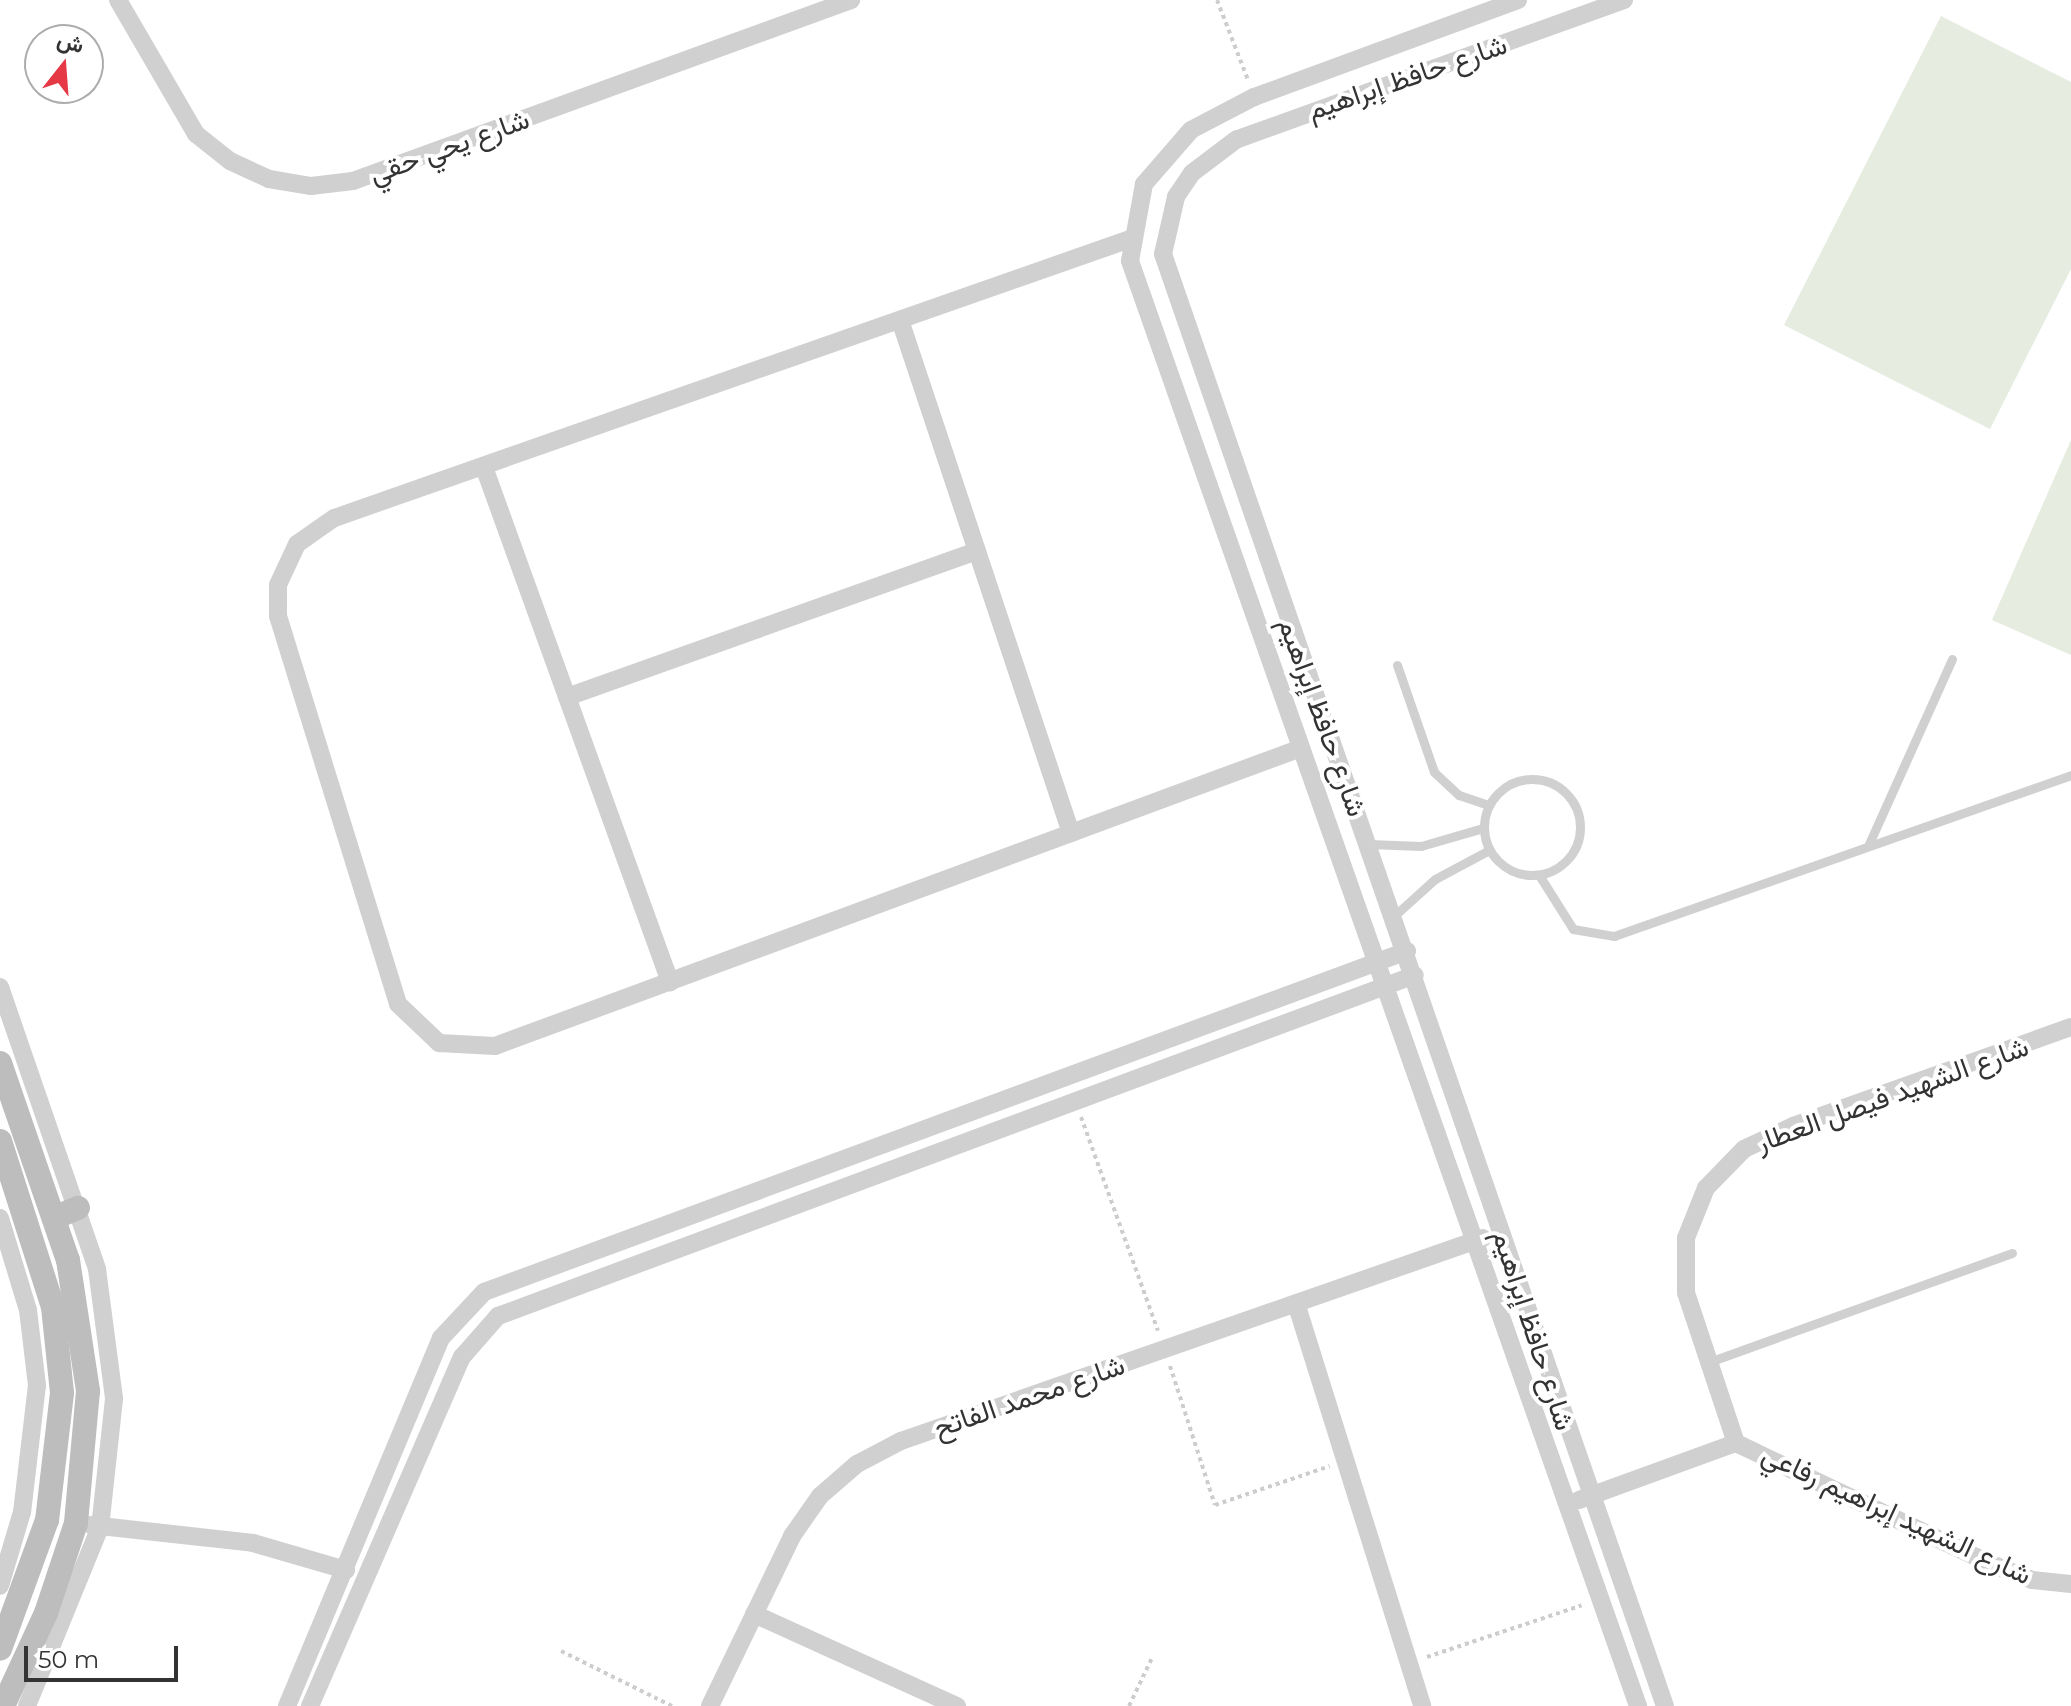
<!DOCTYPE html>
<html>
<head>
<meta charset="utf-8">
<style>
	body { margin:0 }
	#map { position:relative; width:2071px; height:1706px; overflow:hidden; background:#fff; font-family:Montserrat,Vazirmatn,sans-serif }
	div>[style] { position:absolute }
	.green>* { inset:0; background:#e6ecdf }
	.path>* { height:4px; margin-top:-2px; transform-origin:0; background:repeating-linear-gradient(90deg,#cdcdcd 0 4px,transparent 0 8px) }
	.lane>* { height:9px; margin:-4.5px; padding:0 4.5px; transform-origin:4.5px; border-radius:4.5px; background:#d0d0d0 }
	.lane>.ring { margin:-4.5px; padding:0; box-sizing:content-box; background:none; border:9px solid #d0d0d0; border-radius:50% }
	.street>* { height:18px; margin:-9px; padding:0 9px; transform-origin:9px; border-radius:9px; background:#d0d0d0 }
	.secondary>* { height:24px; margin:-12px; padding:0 12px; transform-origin:12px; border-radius:12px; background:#bdbdbd }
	span { translate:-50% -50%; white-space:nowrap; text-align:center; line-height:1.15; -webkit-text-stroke:8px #fff; paint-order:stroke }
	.street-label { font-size:28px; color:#333 }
	.north { position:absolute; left:24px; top:24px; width:80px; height:80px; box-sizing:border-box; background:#fff; border:2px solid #adadad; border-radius:50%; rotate:17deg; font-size:22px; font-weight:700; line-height:32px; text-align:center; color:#333 }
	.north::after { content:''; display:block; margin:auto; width:28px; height:36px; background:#e63946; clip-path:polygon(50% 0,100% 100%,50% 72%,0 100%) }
	.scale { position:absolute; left:24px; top:1646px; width:154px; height:36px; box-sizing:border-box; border:4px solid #333; border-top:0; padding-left:10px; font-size:24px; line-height:28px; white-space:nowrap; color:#333; -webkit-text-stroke:6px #fff; paint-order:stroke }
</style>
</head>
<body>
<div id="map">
	<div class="green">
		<i style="clip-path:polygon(1941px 16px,2071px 82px,2071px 269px,1990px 429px,1784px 325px)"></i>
		<i style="clip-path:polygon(2071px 440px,2071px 655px,1992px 620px)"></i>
	</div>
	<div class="path">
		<i style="left:1217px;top:0;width:86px;rotate:68.8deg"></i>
		<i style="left:1081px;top:1117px;width:227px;rotate:70.2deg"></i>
		<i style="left:1170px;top:1366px;width:146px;rotate:72.1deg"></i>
		<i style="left:1215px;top:1505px;width:121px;rotate:-18.7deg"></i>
		<i style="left:561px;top:1651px;width:124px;rotate:26.4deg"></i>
		<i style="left:1427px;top:1657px;width:163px;rotate:-18.5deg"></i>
		<i style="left:1129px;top:1706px;width:53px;rotate:-64.4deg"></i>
	</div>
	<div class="lane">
		<i style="left:1397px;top:665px;width:113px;rotate:70.9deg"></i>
		<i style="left:1434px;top:772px;width:34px;rotate:43deg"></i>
		<i style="left:1459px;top:795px;width:31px;rotate:19deg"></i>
		<i class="ring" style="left:1484px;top:779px;width:87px;height:87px"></i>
		<i style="left:1368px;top:844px;width:53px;rotate:2.2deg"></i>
		<i style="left:1421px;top:846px;width:65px;rotate:-16.2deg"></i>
		<i style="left:1868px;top:846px;width:205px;rotate:-65.8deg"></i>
		<i style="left:1539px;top:875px;width:64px;rotate:57.8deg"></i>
		<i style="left:1573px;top:929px;width:42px;rotate:9.7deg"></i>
		<i style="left:1614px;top:936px;width:485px;rotate:-19.4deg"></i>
		<i style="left:1394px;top:916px;width:55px;rotate:-42.1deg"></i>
		<i style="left:1435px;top:879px;width:61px;rotate:-28.2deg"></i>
		<i style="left:1709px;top:1362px;width:322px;rotate:-19.8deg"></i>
	</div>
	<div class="street">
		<i style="left:118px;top:0;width:155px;rotate:59.8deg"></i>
		<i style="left:196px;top:134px;width:43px;rotate:38.5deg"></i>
		<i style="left:230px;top:161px;width:43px;rotate:24.8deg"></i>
		<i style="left:269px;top:179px;width:43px;rotate:9.5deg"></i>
		<i style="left:311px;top:186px;width:42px;rotate:-6.8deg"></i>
		<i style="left:353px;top:181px;width:530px;rotate:-19.97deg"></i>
		<i style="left:1518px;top:0;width:281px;rotate:159.8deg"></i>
		<i style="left:1254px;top:97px;width:71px;rotate:152.4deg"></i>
		<i style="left:1191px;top:130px;width:72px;rotate:131deg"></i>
		<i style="left:1144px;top:184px;width:78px;rotate:100.3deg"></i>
		<i style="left:1130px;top:261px;width:1532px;rotate:70.63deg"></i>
		<i style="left:1624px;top:0;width:411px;rotate:160.2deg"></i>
		<i style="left:1237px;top:139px;width:56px;rotate:142.9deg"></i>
		<i style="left:1192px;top:173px;width:29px;rotate:124deg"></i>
		<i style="left:1176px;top:197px;width:58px;rotate:102.8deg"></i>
		<i style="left:1163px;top:254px;width:1536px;rotate:70.93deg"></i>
		<i style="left:1130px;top:239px;width:843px;rotate:160.68deg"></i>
		<i style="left:334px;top:518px;width:45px;rotate:144.9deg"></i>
		<i style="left:297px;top:544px;width:45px;rotate:114.9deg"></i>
		<i style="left:278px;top:585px;width:31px;rotate:90deg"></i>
		<i style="left:278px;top:616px;width:406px;rotate:72.8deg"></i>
		<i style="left:398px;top:1004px;width:57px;rotate:43.6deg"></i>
		<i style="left:439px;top:1043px;width:56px;rotate:3.1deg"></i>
		<i style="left:495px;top:1046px;width:859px;rotate:-20.29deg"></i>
		<i style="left:900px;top:320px;width:541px;rotate:71.57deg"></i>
		<i style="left:484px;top:467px;width:548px;rotate:70.14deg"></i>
		<i style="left:567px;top:697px;width:435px;rotate:-19.6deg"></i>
		<i style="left:0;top:987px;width:298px;rotate:71deg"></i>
		<i style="left:97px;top:1269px;width:131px;rotate:82.5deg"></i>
		<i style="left:114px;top:1399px;width:129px;rotate:96.2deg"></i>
		<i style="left:100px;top:1527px;width:193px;rotate:112.2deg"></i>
		<i style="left:0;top:1218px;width:96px;rotate:73.1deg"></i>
		<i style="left:28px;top:1310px;width:76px;rotate:83.2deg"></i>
		<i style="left:37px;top:1385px;width:128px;rotate:96.7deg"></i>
		<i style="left:22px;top:1512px;width:77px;rotate:106.6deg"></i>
		<i style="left:1296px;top:1303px;width:422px;rotate:72.6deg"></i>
		<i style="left:1736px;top:1443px;width:158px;rotate:-108.4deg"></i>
		<i style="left:1686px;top:1293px;width:55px;rotate:-90deg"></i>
		<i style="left:1686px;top:1238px;width:54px;rotate:-68.2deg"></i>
		<i style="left:1706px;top:1188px;width:54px;rotate:-45.7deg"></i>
		<i style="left:1744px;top:1149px;width:54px;rotate:-25.1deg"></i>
		<i style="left:1793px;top:1126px;width:295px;rotate:-19.6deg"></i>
		<i style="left:1579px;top:1500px;width:167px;rotate:-20deg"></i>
		<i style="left:1736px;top:1443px;width:282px;rotate:25.4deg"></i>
		<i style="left:1991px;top:1564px;width:44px;rotate:21.3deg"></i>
		<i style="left:2032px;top:1580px;width:39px;rotate:6deg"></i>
		<i style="left:91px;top:1525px;width:163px;rotate:6.3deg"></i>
		<i style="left:253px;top:1543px;width:97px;rotate:16.2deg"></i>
		<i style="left:754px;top:1614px;width:223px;rotate:24.4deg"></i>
		<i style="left:287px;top:1706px;width:399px;rotate:-67.3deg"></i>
		<i style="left:441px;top:1338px;width:63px;rotate:-46.9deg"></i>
		<i style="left:484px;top:1292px;width:984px;rotate:-20.28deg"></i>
		<i style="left:310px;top:1706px;width:381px;rotate:-66.5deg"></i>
		<i style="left:462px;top:1357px;width:55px;rotate:-48.7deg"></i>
		<i style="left:498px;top:1316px;width:978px;rotate:-20.4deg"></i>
		<i style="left:710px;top:1706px;width:189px;rotate:-64.2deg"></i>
		<i style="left:792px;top:1536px;width:49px;rotate:-55deg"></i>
		<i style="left:820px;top:1496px;width:49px;rotate:-40.9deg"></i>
		<i style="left:857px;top:1464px;width:50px;rotate:-27.6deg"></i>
		<i style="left:901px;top:1441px;width:616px;rotate:-19.23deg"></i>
	</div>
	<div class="secondary">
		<i style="left:0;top:1063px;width:208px;rotate:71deg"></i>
		<i style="left:68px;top:1260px;width:133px;rotate:81.3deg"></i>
		<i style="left:88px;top:1391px;width:133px;rotate:95.2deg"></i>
		<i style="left:76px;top:1523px;width:95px;rotate:108.4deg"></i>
		<i style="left:46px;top:1613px;width:102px;rotate:114.8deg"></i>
		<i style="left:0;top:1141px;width:174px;rotate:72.3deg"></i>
		<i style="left:53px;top:1307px;width:86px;rotate:84deg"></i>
		<i style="left:62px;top:1393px;width:128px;rotate:96.7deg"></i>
		<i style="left:47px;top:1520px;width:137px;rotate:110deg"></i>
		<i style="left:54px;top:1218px;width:26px;rotate:-23deg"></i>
	</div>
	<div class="street-label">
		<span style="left:1407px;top:77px;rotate:-19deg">شارع حافظ إبراهيم</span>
		<span style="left:449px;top:146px;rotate:-20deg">شارع يحي حقي</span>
		<span style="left:1323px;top:717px;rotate:70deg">شارع حافظ إبراهيم</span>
		<span style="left:1892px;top:1094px;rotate:-20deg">شارع الشهيد فيصل العطار</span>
		<span style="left:1534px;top:1330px;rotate:72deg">شارع حافظ إبراهيم</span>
		<span style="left:1029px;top:1396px;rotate:-19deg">شارع محمد الفاتح</span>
		<span style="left:1897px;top:1514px;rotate:25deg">شارع الشهيد إبراهيم رفاعي</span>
	</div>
	<div class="north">ش</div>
	<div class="scale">50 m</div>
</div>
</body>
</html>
